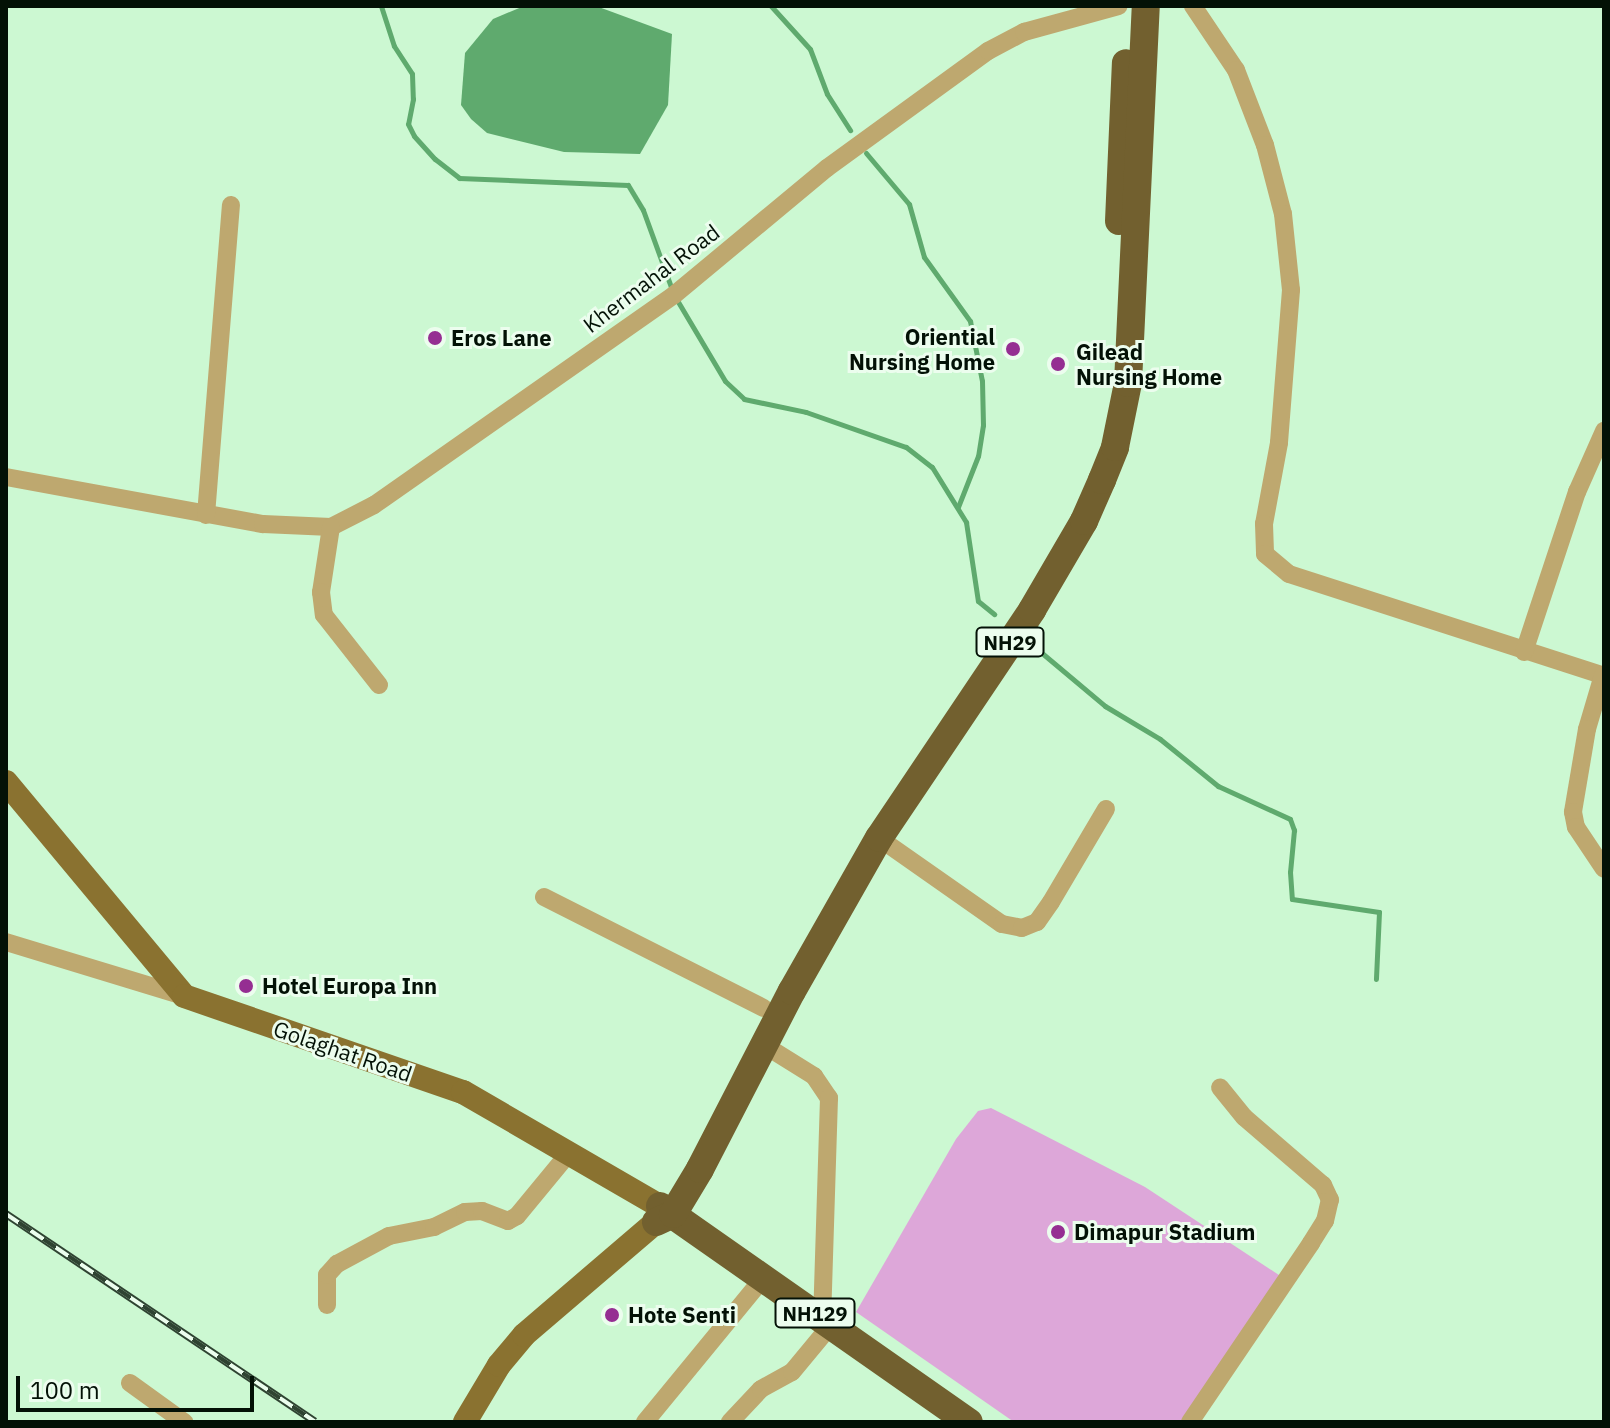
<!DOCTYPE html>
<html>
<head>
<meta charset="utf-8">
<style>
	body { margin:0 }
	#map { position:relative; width:1610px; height:1428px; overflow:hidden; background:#ccf8d2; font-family:"IBM Plex Sans",sans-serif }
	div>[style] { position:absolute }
	.green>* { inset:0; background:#dda7d9 }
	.water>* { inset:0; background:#5faa6e }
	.stream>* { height:5px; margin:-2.5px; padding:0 2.5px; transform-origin:2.5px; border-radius:2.5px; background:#5faa6e }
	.minor>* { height:18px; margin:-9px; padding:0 9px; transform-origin:9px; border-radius:9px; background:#bea86f }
	.major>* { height:24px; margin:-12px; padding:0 12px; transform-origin:12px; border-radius:12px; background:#8a7230 }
	.highway>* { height:28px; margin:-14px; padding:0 14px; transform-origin:14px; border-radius:14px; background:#72602f }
	.rail>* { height:8px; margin-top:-4px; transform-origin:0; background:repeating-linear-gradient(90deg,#ecfdee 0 15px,#2f4332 0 30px); box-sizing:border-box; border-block:2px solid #2f4332 }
	.dots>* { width:22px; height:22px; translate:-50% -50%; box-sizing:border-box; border:4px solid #ecfdee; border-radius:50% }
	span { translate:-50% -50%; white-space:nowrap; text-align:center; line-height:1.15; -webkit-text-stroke:6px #ecfdee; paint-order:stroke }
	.shield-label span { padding:2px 6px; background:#ecfdee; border:2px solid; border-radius:6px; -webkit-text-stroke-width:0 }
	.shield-label { font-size:20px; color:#031106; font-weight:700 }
	.street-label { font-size:22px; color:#031106 }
	.poi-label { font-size:22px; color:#031106; font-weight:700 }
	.right { translate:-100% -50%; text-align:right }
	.left { translate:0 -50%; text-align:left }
	.frame { position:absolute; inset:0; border:8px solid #031106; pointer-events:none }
	.scale { position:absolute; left:16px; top:1376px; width:238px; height:36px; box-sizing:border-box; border:4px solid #031106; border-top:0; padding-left:10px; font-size:24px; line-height:28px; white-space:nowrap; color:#031106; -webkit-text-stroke:6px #ecfdee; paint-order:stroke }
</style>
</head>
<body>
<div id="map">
	<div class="green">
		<i style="clip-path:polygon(991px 1108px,1145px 1187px,1282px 1277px,1186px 1422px,1014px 1422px,856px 1312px,956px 1139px,978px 1111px)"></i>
	</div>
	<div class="water">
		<i style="clip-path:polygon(524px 6px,596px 6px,672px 34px,668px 105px,640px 154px,564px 152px,487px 133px,471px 119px,461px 105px,465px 53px,493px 19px)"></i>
	</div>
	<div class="stream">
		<i style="left:381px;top:6px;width:42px;rotate:72deg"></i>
		<i style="left:394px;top:46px;width:33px;rotate:57deg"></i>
		<i style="left:412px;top:74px;width:25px;rotate:88deg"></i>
		<i style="left:413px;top:99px;width:25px;rotate:101deg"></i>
		<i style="left:408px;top:124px;width:13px;rotate:63deg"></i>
		<i style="left:414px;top:136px;width:31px;rotate:48deg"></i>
		<i style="left:435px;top:159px;width:31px;rotate:38deg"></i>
		<i style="left:459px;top:178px;width:169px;rotate:2.4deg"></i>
		<i style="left:628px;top:185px;width:29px;rotate:59deg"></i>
		<i style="left:643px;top:210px;width:90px;rotate:70deg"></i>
		<i style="left:674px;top:295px;width:100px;rotate:59.3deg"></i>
		<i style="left:725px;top:381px;width:26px;rotate:43deg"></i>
		<i style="left:744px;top:399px;width:63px;rotate:11.8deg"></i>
		<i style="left:806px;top:412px;width:106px;rotate:19.3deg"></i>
		<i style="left:906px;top:447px;width:33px;rotate:38deg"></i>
		<i style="left:932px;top:467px;width:65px;rotate:58.3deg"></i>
		<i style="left:966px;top:522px;width:80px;rotate:81.4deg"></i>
		<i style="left:978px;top:601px;width:21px;rotate:39deg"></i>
		<i style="left:771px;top:6px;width:58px;rotate:47.8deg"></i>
		<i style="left:810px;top:49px;width:48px;rotate:69.3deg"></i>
		<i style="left:827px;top:94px;width:43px;rotate:57.4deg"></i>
		<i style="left:866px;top:153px;width:67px;rotate:49.9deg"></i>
		<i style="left:909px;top:204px;width:55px;rotate:74.2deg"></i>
		<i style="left:924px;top:257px;width:79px;rotate:54.3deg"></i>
		<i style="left:970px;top:321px;width:61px;rotate:78.7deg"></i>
		<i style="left:982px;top:381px;width:44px;rotate:88.7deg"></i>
		<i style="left:983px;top:425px;width:31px;rotate:99deg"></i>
		<i style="left:978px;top:456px;width:55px;rotate:111.4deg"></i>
		<i style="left:1024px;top:638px;width:106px;rotate:40deg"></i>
		<i style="left:1105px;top:706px;width:64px;rotate:31deg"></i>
		<i style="left:1160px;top:739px;width:75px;rotate:39deg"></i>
		<i style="left:1218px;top:786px;width:79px;rotate:24.6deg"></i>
		<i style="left:1290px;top:819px;width:12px;rotate:70deg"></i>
		<i style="left:1294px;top:830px;width:42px;rotate:95.4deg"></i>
		<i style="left:1290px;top:872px;width:27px;rotate:86deg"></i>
		<i style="left:1292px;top:899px;width:88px;rotate:8.5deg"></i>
		<i style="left:1379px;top:912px;width:67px;rotate:92.6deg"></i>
	</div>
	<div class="minor">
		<i style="left:1193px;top:6px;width:77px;rotate:56.1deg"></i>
		<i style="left:1236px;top:70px;width:80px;rotate:68.9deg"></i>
		<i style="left:1265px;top:145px;width:71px;rotate:75.4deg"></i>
		<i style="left:1283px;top:214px;width:76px;rotate:84deg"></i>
		<i style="left:1291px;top:290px;width:153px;rotate:94.5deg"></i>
		<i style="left:1279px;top:443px;width:82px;rotate:100.5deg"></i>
		<i style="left:1264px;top:524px;width:30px;rotate:88deg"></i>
		<i style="left:1265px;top:554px;width:31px;rotate:40deg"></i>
		<i style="left:1289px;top:574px;width:331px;rotate:17.9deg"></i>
		<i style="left:6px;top:477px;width:261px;rotate:10.4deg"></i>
		<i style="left:263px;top:524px;width:68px;rotate:2.5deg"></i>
		<i style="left:331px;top:527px;width:48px;rotate:-27.1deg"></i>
		<i style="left:374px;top:505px;width:366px;rotate:-35deg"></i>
		<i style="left:674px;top:295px;width:199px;rotate:-39.7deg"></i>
		<i style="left:827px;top:168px;width:199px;rotate:-36deg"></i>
		<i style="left:988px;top:51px;width:41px;rotate:-27.8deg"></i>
		<i style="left:1024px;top:32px;width:98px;rotate:-15.3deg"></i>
		<i style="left:206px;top:515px;width:311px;rotate:-85.4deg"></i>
		<i style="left:331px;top:527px;width:66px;rotate:98.7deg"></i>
		<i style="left:321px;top:592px;width:23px;rotate:83deg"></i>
		<i style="left:324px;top:615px;width:89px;rotate:51.8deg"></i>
		<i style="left:1524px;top:652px;width:169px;rotate:-71.7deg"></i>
		<i style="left:1577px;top:492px;width:67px;rotate:-66.1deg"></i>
		<i style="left:1603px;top:675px;width:56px;rotate:106.5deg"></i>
		<i style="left:1587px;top:729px;width:84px;rotate:99.6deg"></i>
		<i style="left:1573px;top:812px;width:15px;rotate:79deg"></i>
		<i style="left:1576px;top:827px;width:50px;rotate:56.3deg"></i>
		<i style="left:879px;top:838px;width:150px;rotate:35deg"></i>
		<i style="left:1002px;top:924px;width:20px;rotate:11deg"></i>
		<i style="left:1022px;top:928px;width:16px;rotate:-22deg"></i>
		<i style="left:1037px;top:922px;width:24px;rotate:-55deg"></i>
		<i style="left:1051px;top:902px;width:108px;rotate:-59.4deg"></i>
		<i style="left:544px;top:897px;width:246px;rotate:26.8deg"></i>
		<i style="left:6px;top:942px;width:186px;rotate:16.9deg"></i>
		<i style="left:764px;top:1045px;width:59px;rotate:31.8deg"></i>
		<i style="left:814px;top:1076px;width:27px;rotate:56deg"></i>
		<i style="left:829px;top:1098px;width:220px;rotate:91.8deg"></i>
		<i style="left:327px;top:1305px;width:30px;rotate:-90deg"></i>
		<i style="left:327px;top:1275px;width:15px;rotate:-48deg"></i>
		<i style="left:337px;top:1264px;width:59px;rotate:-28.3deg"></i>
		<i style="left:389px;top:1236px;width:46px;rotate:-11.3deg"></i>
		<i style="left:434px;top:1227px;width:34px;rotate:-26deg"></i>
		<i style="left:465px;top:1212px;width:17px;rotate:-3deg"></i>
		<i style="left:482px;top:1211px;width:28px;rotate:21deg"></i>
		<i style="left:508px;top:1221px;width:10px;rotate:-29deg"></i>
		<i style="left:517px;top:1216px;width:82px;rotate:-50.5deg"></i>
		<i style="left:130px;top:1383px;width:67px;rotate:35.8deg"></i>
		<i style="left:645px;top:1422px;width:188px;rotate:-50.6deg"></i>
		<i style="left:730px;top:1422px;width:45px;rotate:-46.8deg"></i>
		<i style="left:761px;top:1389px;width:35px;rotate:-29deg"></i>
		<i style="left:792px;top:1372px;width:61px;rotate:-50.3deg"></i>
		<i style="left:1190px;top:1422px;width:216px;rotate:-55.9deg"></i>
		<i style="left:1311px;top:1243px;width:26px;rotate:-58deg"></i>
		<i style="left:1325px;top:1221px;width:22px;rotate:-77deg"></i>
		<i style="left:1330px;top:1200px;width:17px;rotate:-115deg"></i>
		<i style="left:1323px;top:1185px;width:104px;rotate:-139.3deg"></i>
		<i style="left:1244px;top:1117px;width:38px;rotate:-129deg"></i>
	</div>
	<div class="major">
		<i style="left:6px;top:782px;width:278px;rotate:50.2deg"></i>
		<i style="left:184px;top:996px;width:295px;rotate:19deg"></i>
		<i style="left:463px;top:1092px;width:228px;rotate:30.1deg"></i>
		<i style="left:465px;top:1422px;width:66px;rotate:-59.2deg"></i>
		<i style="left:499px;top:1365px;width:39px;rotate:-50deg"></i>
		<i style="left:524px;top:1335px;width:174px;rotate:-40.6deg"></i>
	</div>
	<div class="highway">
		<i style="left:1119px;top:221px;width:158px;rotate:-87.5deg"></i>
		<i style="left:660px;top:1206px;width:377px;rotate:35deg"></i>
		<i style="left:656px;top:1222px;width:19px;rotate:-25deg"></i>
		<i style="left:673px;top:1214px;width:52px;rotate:-59deg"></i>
		<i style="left:700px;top:1169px;width:200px;rotate:-62.7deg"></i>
		<i style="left:792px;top:991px;width:176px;rotate:-60.4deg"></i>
		<i style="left:879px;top:838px;width:275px;rotate:-56.1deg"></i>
		<i style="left:1032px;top:610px;width:103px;rotate:-59.7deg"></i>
		<i style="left:1084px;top:521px;width:45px;rotate:-66.3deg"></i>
		<i style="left:1102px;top:480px;width:35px;rotate:-68deg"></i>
		<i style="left:1115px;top:447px;width:65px;rotate:-78.5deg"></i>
		<i style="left:1128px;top:383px;width:377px;rotate:-87.3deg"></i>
	</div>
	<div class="rail">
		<i style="left:6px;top:1214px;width:372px;rotate:33.9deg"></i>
	</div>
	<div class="dots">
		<i style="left:435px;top:338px;background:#952e92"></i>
		<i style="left:1013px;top:349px;background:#952e92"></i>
		<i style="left:1058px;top:364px;background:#952e92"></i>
		<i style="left:246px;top:986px;background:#952e92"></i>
		<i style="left:1058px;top:1232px;background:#952e92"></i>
		<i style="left:612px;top:1315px;background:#952e92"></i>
	</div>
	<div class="shield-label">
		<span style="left:1010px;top:642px">NH29</span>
		<span style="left:815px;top:1313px">NH129</span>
	</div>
	<div class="street-label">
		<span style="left:651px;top:278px;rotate:-37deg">Khermahal Road</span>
		<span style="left:343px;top:1051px;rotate:19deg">Golaghat Road</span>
	</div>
	<div class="poi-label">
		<span class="right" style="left:995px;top:349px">Oriential<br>Nursing Home</span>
		<span class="left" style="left:451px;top:338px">Eros Lane</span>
		<span class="left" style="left:1076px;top:364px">Gilead<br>Nursing Home</span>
		<span class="left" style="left:262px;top:986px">Hotel Europa Inn</span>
		<span class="left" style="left:1074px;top:1232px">Dimapur Stadium</span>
		<span class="left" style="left:628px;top:1315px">Hote Senti</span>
	</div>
	<div class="frame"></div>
	<div class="scale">100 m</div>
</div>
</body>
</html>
